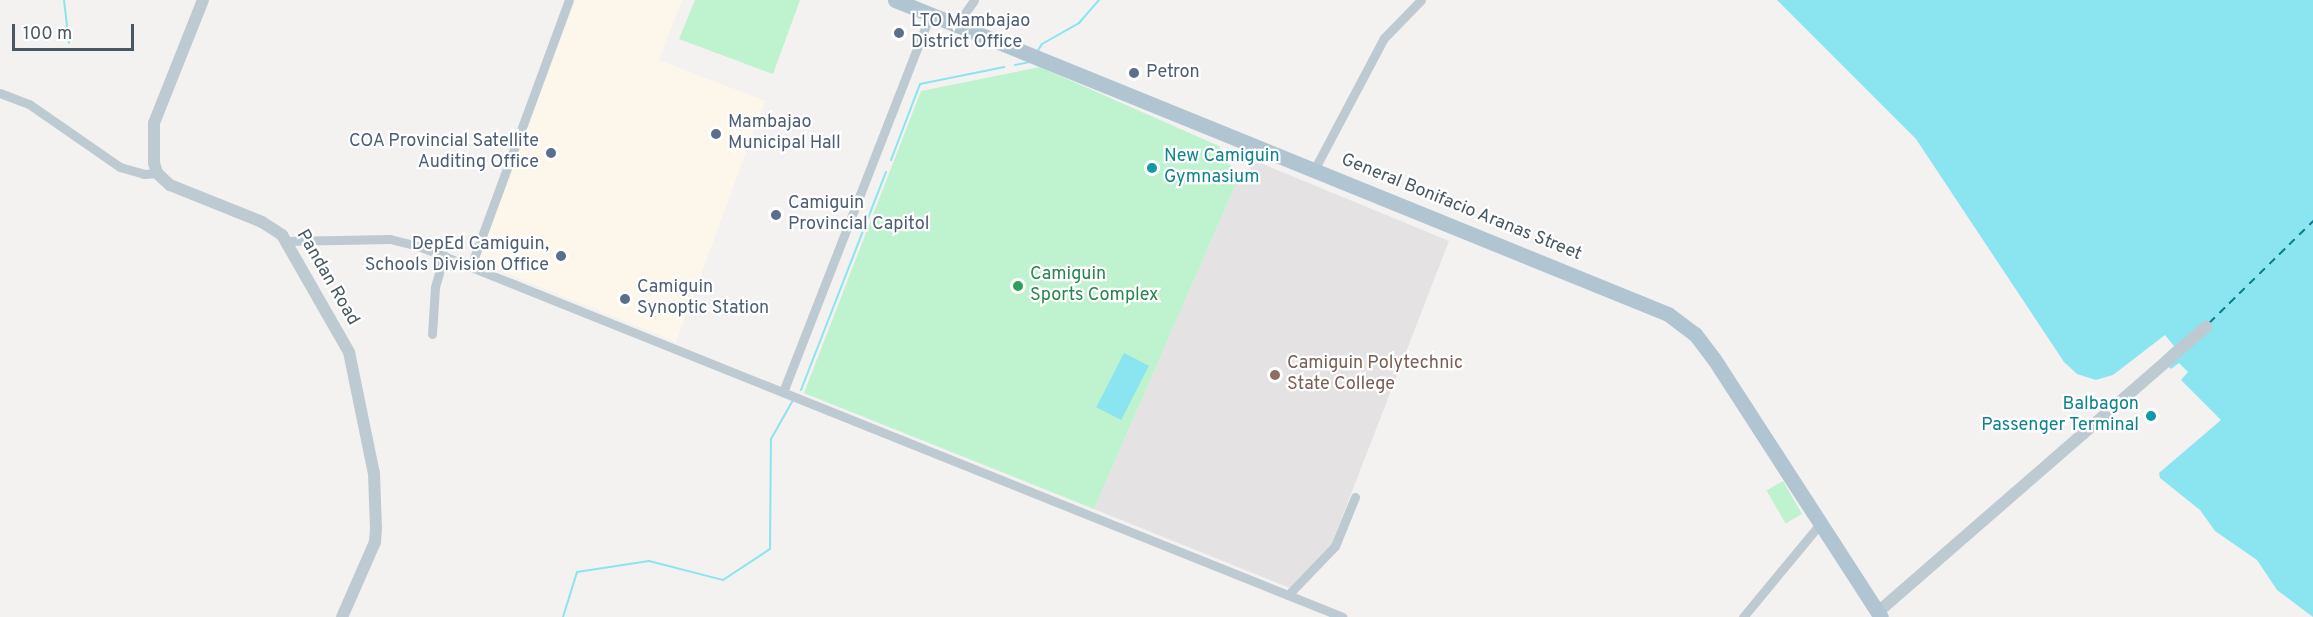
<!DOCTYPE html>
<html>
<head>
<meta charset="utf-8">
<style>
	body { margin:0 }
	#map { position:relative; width:2313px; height:617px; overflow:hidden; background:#f4f1f1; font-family:Overpass,sans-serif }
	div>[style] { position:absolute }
	.commercial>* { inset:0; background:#fdf6eb }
	.education>* { inset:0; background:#e5e2e3 }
	.green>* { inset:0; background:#bff2ce; transform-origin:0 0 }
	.water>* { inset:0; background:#8ae5f1; transform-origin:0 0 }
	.stream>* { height:2px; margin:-1px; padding:0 1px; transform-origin:1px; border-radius:1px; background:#8ae5f1 }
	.ferry>* { height:1.5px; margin-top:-0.75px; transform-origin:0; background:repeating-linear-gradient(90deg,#087d8c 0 8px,transparent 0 14px) }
	.minor>* { height:9px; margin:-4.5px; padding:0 4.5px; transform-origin:4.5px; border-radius:4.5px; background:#becad1 }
	.tertiary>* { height:12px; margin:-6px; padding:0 6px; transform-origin:6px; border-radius:6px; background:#becad1 }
	.primary>* { height:15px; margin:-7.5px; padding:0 7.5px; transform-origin:7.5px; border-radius:7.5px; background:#b0c4d1 }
	.dots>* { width:16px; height:16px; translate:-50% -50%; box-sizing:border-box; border:3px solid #fff; border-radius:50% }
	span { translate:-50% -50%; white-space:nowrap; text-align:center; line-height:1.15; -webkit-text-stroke:4.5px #fff; paint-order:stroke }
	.service-label { font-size:18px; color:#4e5e75 }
	.left { translate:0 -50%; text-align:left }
	.right { translate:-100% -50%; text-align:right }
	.culture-label { font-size:18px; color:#0d838f }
	.street-label { font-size:18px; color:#485760 }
	.leisure-label { font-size:18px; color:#27864d }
	.education-label { font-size:18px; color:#785e54 }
	.scale { position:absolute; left:12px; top:24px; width:122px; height:27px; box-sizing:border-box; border:3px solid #485760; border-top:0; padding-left:8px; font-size:18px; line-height:21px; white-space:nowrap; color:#485760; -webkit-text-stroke:4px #fff; paint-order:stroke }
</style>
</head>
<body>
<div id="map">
	<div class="commercial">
		<i style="clip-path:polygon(575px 0,682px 0,659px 60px,765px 101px,676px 342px,478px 262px)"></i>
	</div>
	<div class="education">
		<i style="clip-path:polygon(1258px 162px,1449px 241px,1332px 543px,1290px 588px,1094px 509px,1238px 179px)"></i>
	</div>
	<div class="green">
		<i style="clip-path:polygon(695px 0,800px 0,773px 74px,679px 39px)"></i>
		<i style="clip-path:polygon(1040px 67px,1219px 146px,1238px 179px,1094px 509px,804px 393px,921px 91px)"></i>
		<i style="left:1783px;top:481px;width:38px;height:19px;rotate:60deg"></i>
	</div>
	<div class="water">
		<i style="clip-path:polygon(1777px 0,2313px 0,2313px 617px,2277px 590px,2257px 560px,2215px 531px,2200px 510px,2160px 478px,2159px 473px,2221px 420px,2181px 380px,2188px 372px,2179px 363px,2171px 369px,2161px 358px,2174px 346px,2165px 335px,2113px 375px,2096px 380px,2077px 374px,2064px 362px,1916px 139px)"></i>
		<i style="left:1124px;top:353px;width:28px;height:61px;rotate:27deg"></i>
	</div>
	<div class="stream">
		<i style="left:64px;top:0;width:43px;rotate:83.4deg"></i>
		<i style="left:1037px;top:52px;width:9px;rotate:-58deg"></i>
		<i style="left:1042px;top:44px;width:43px;rotate:-29.6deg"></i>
		<i style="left:1079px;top:23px;width:30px;rotate:-49deg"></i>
		<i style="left:1015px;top:65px;width:15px;rotate:-11deg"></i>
		<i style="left:891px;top:160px;width:81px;rotate:-69.1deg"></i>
		<i style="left:920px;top:84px;width:86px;rotate:-11.4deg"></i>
		<i style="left:801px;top:390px;width:234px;rotate:-68.7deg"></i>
		<i style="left:563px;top:617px;width:47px;rotate:-72.7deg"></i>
		<i style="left:577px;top:572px;width:73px;rotate:-8.7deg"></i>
		<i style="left:649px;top:561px;width:76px;rotate:14.4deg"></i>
		<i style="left:723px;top:580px;width:56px;rotate:-33.4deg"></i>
		<i style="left:770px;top:549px;width:110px;rotate:-89.5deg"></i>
		<i style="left:771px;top:439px;width:43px;rotate:-60.4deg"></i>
	</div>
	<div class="ferry">
		<i style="left:2209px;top:323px;width:146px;rotate:-44.4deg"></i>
	</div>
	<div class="minor">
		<i style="left:958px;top:23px;width:28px;rotate:-55deg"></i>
		<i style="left:0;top:93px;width:31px;rotate:21deg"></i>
		<i style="left:29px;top:104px;width:111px;rotate:34.7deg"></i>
		<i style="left:120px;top:167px;width:25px;rotate:16deg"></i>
		<i style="left:144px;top:174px;width:13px;rotate:-4deg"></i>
		<i style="left:1314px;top:170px;width:149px;rotate:-62.1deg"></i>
		<i style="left:1384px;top:38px;width:53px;rotate:-45.8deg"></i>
		<i style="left:287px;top:241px;width:103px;rotate:-1.1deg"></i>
		<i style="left:390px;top:239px;width:32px;rotate:14deg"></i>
		<i style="left:421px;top:247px;width:993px;rotate:21.87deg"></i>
		<i style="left:471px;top:266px;width:283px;rotate:-69.8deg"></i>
		<i style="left:432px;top:334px;width:47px;rotate:-86.3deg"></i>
		<i style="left:435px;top:287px;width:33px;rotate:-74deg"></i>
		<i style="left:783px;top:392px;width:407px;rotate:-68.7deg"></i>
		<i style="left:1288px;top:595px;width:68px;rotate:-46.2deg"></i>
		<i style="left:1335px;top:546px;width:53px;rotate:-67.8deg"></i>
		<i style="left:1743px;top:617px;width:119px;rotate:-50.4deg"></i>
	</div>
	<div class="tertiary">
		<i style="left:203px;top:0;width:132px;rotate:111.7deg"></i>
		<i style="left:154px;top:123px;width:40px;rotate:90deg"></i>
		<i style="left:154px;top:163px;width:10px;rotate:73deg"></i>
		<i style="left:157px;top:173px;width:18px;rotate:43deg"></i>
		<i style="left:170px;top:185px;width:99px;rotate:21.9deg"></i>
		<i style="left:262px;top:222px;width:24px;rotate:33deg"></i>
		<i style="left:282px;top:235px;width:135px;rotate:60.2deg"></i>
		<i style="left:349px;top:352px;width:125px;rotate:78.4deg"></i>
		<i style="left:374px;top:474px;width:54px;rotate:87.9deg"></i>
		<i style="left:376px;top:528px;width:14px;rotate:94deg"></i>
		<i style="left:375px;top:542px;width:82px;rotate:113.7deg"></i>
		<i style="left:1878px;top:612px;width:435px;rotate:-41deg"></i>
	</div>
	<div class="primary">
		<i style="left:895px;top:0;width:834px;rotate:22.11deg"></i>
		<i style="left:1668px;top:314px;width:34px;rotate:37deg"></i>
		<i style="left:1695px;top:334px;width:31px;rotate:53deg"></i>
		<i style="left:1714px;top:359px;width:307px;rotate:57.1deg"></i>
	</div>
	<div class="dots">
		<i style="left:899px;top:33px;background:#5c6f8a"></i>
		<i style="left:1134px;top:73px;background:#5c6f8a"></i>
		<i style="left:716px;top:134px;background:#5c6f8a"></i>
		<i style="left:551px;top:153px;background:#5c6f8a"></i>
		<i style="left:1152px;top:168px;background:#0f9aa8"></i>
		<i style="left:776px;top:215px;background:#5c6f8a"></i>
		<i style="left:561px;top:256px;background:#5c6f8a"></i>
		<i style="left:1018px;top:286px;background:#2e9e5b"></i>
		<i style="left:625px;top:299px;background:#5c6f8a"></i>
		<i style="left:1275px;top:375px;background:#8d6e63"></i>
		<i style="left:2151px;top:416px;background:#0f9aa8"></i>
	</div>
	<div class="service-label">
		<span class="left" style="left:911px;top:33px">LTO Mambajao<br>District Office</span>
		<span class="left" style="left:1146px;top:73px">Petron</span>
		<span class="left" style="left:728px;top:134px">Mambajao<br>Municipal Hall</span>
		<span class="right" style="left:539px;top:153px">COA Provincial Satellite<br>Auditing Office</span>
		<span class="left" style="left:788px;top:215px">Camiguin<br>Provincial Capitol</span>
		<span class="right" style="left:549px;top:256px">DepEd Camiguin,<br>Schools Division Office</span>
		<span class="left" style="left:637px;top:299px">Camiguin<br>Synoptic Station</span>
	</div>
	<div class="culture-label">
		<span class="left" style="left:1164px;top:168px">New Camiguin<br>Gymnasium</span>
		<span class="right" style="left:2139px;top:416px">Balbagon<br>Passenger Terminal</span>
	</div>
	<div class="street-label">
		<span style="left:1461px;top:208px;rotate:22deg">General Bonifacio Aranas Street</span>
		<span style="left:327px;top:278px;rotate:60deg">Pandan Road</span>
	</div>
	<div class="leisure-label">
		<span class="left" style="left:1030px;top:286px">Camiguin<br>Sports Complex</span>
	</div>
	<div class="education-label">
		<span class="left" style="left:1287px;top:375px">Camiguin Polytechnic<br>State College</span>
	</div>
	<div class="scale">100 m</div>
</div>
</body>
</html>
